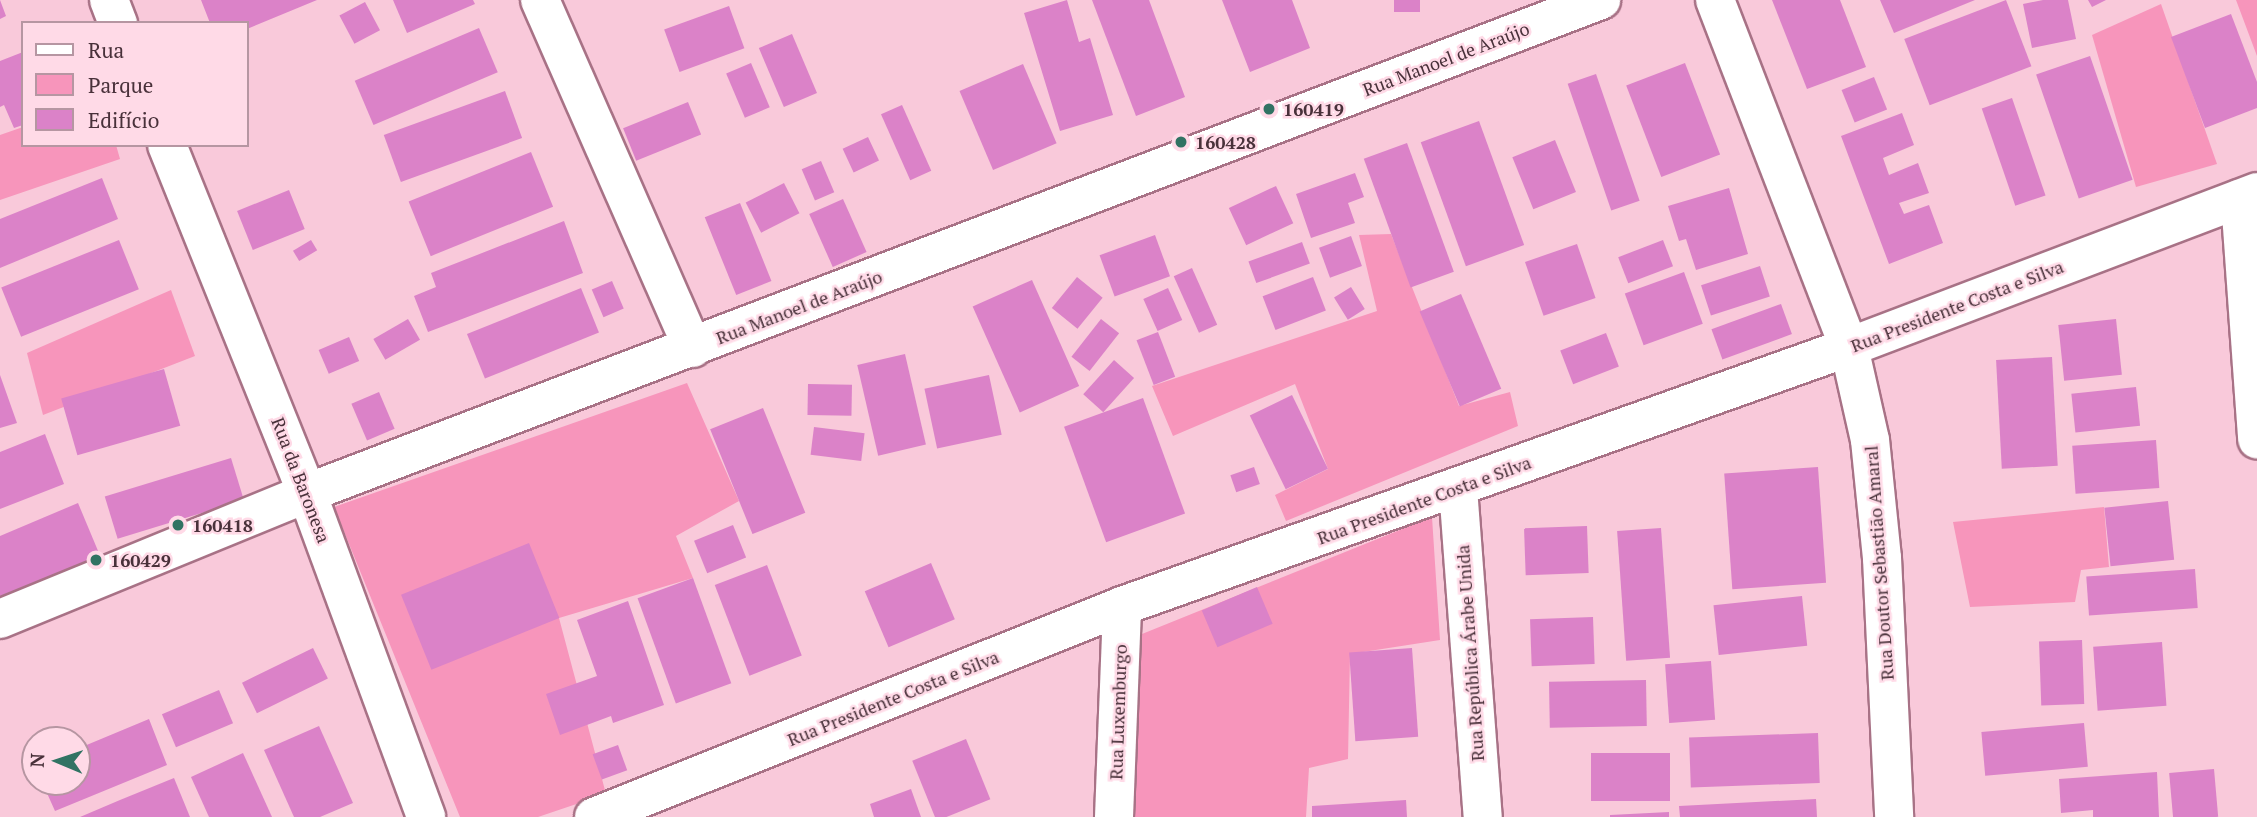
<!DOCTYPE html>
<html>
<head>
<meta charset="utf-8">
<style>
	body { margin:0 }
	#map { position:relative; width:2257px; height:817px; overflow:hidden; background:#f9c9da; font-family:"PT Serif",serif }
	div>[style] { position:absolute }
	.green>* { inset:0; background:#f795bb }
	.building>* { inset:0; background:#db82c8; transform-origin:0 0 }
	.roads { filter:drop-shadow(2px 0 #a87286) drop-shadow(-2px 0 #a87286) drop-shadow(0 2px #a87286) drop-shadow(0 -2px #a87286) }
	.minor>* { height:38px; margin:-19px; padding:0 19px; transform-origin:19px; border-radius:19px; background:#fff }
	.dots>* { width:19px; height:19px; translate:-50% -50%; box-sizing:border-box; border:4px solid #ffdae7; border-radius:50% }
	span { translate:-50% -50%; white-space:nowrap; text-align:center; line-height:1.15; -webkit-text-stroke:5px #ffdae7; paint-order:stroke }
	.street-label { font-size:18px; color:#49313a }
	.poi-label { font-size:18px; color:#49313a; font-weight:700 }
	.left { translate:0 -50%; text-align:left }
	.legend { position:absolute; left:21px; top:21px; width:228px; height:126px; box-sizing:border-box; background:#ffdae7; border:2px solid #b696a2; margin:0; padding:9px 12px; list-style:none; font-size:21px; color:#49313a }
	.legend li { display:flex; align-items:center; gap:14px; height:35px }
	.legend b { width:35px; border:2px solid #b696a2 }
	.north { position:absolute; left:21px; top:726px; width:70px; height:70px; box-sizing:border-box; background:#ffdae7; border:2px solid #b696a2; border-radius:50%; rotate:272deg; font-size:19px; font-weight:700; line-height:28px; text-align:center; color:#49313a }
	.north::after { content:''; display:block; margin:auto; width:24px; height:32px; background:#317363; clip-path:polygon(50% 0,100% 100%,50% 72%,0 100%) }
</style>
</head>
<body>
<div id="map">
	<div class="green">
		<i style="clip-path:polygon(2236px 0,2257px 0,2257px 56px)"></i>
		<i style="clip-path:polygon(2161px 4px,2217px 164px,2136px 187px,2092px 35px)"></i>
		<i style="clip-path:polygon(23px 127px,23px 145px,116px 145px,120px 159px,0 200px,0 135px)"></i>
		<i style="clip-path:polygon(1391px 234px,1459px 406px,1510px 392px,1518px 426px,1286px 521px,1275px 495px,1328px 469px,1295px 384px,1173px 436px,1152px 386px,1377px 311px,1359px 235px)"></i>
		<i style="clip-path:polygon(171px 290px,195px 356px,43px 415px,27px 353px)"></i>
		<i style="clip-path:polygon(687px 383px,739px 501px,676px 536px,693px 578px,559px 618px,606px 794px,538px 817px,460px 817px,334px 507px)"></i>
		<i style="clip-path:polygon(2104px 507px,2109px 567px,2081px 570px,2075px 602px,1970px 607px,1953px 522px)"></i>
		<i style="clip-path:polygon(1432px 517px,1440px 640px,1350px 654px,1348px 759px,1309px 768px,1306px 817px,1135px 817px,1142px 634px)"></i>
	</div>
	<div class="building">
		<i style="clip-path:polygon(0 0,6px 16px,0 19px)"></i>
		<i style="clip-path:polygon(201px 0,317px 0,247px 29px,247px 23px,210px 23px)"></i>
		<i style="clip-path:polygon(393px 0,473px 0,475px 4px,407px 33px)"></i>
		<i style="clip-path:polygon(1067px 0,1079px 42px,1090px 38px,1113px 115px,1060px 131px,1024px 13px)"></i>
		<i style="clip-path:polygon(1092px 0,1149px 0,1185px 97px,1136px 116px)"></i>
		<i style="clip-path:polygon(1222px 0,1292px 0,1310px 48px,1250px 72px)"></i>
		<i style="left:1394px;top:0;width:26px;height:12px"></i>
		<i style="clip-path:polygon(1772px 0,1840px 0,1866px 67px,1807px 89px)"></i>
		<i style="clip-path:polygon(1880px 0,1975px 0,1894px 33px)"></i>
		<i style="left:2006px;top:0;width:71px;height:109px;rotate:69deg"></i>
		<i style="clip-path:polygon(2043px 0,2068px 0,2076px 39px,2032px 48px,2023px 4px)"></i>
		<i style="clip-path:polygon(2088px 0,2106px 0,2092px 7px)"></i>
		<i style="left:365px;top:2px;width:32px;height:29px;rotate:62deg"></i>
		<i style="left:729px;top:6px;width:45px;height:69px;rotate:70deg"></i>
		<i style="clip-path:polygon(2231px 14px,2257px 82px,2257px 108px,2205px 128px,2171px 37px)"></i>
		<i style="left:479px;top:28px;width:48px;height:135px;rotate:67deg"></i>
		<i style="left:792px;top:34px;width:64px;height:36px;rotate:67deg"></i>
		<i style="clip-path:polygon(23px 52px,23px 125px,14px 128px,4px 105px,0 107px,0 61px)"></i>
		<i style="left:2090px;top:56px;width:131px;height:57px;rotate:71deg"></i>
		<i style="left:751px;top:63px;width:48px;height:27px;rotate:67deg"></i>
		<i style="left:1685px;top:63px;width:98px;height:63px;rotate:69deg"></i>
		<i style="left:1023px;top:64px;width:86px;height:69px;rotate:67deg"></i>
		<i style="left:1596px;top:74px;width:134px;height:30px;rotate:71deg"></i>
		<i style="left:1874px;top:77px;width:35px;height:35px;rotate:68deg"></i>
		<i style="left:505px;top:91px;width:50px;height:129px;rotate:70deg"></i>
		<i style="left:2012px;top:98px;width:103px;height:32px;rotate:71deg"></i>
		<i style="left:688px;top:102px;width:35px;height:70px;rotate:68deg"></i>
		<i style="left:902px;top:105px;width:72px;height:23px;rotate:66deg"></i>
		<i style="clip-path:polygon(1902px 113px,1914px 145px,1883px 158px,1889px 175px,1918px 163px,1929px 193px,1899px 203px,1904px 214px,1929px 205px,1943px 243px,1889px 264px,1841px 136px)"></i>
		<i style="left:1479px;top:121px;width:132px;height:62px;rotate:70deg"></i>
		<i style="left:868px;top:137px;width:26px;height:28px;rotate:65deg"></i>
		<i style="left:1555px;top:140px;width:56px;height:46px;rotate:68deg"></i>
		<i style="left:1407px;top:143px;width:137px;height:46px;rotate:70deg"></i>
		<i style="left:531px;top:152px;width:59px;height:132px;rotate:68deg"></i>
		<i style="left:821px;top:161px;width:34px;height:21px;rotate:67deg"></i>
		<i style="clip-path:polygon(1355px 173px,1364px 197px,1348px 203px,1355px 223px,1311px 238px,1296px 194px)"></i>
		<i style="clip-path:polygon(102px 178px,118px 219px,0 268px,0 219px)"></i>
		<i style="left:784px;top:183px;width:34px;height:43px;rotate:63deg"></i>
		<i style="left:1276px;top:186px;width:41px;height:52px;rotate:65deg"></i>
		<i style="clip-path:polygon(1729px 188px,1748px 254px,1696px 270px,1686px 239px,1679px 241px,1668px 206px)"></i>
		<i style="left:289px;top:190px;width:42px;height:56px;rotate:68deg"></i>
		<i style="left:843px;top:199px;width:58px;height:37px;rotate:66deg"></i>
		<i style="left:740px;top:203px;width:84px;height:38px;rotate:68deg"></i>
		<i style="clip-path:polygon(564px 221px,583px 273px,428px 332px,414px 296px,436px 287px,431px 273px)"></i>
		<i style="left:1155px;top:235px;width:44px;height:59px;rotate:70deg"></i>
		<i style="left:1351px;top:236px;width:32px;height:34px;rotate:70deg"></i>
		<i style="left:119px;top:240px;width:53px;height:127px;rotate:68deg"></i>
		<i style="left:311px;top:240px;width:12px;height:21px;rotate:59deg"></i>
		<i style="left:1663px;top:240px;width:28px;height:48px;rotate:69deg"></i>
		<i style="left:1302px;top:242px;width:23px;height:57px;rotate:70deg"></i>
		<i style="left:1577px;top:244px;width:57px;height:55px;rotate:71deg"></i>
		<i style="left:1760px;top:266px;width:32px;height:62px;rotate:72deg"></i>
		<i style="left:1192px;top:268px;width:62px;height:20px;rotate:66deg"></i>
		<i style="left:1684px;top:272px;width:55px;height:63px;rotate:70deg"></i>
		<i style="left:1077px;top:277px;width:33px;height:40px;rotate:39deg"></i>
		<i style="left:1313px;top:277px;width:36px;height:54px;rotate:69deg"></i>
		<i style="left:1032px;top:280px;width:116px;height:65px;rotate:66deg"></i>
		<i style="left:612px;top:281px;width:30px;height:22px;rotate:67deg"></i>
		<i style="left:1351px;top:287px;width:26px;height:20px;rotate:58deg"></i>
		<i style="left:581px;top:288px;width:48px;height:123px;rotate:68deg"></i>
		<i style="left:1168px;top:288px;width:35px;height:27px;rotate:66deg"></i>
		<i style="left:1461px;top:294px;width:103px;height:45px;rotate:67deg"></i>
		<i style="left:1781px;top:304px;width:32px;height:74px;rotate:70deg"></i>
		<i style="left:408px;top:319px;width:24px;height:40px;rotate:60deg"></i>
		<i style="left:1101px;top:319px;width:23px;height:48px;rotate:38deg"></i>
		<i style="left:2116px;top:319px;width:56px;height:58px;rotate:84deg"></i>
		<i style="left:1158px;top:332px;width:48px;height:23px;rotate:69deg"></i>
		<i style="left:1606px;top:333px;width:36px;height:49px;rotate:69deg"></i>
		<i style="left:349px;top:337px;width:26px;height:33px;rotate:67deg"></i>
		<i style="left:905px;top:354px;width:93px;height:49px;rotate:77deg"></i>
		<i style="left:2052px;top:357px;width:109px;height:56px;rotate:87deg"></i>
		<i style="left:1114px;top:360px;width:27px;height:46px;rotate:42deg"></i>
		<i style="left:164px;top:369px;width:59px;height:107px;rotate:74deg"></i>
		<i style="clip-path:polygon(0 375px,17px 423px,0 428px)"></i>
		<i style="left:989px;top:375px;width:61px;height:66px;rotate:78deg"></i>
		<i style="left:808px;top:384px;width:44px;height:31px;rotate:1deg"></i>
		<i style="left:2136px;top:387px;width:39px;height:65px;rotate:84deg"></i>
		<i style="left:379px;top:392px;width:40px;height:30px;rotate:67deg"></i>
		<i style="left:1292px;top:395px;width:82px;height:47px;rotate:64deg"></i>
		<i style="left:1143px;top:398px;width:123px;height:84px;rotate:70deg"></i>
		<i style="left:763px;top:408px;width:113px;height:57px;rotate:68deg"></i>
		<i style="left:814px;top:427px;width:51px;height:28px;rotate:7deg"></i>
		<i style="clip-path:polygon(45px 434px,64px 484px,0 509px,0 452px)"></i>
		<i style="left:2156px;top:440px;width:48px;height:84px;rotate:86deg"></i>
		<i style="left:231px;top:458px;width:44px;height:132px;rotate:73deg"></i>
		<i style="left:1254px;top:467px;width:18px;height:25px;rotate:71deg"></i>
		<i style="left:1818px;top:467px;width:116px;height:94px;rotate:86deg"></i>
		<i style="left:2168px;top:501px;width:59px;height:64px;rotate:84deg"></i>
		<i style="clip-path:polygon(78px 503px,101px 558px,0 601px,0 536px)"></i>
		<i style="left:733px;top:525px;width:35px;height:42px;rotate:68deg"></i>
		<i style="left:1587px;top:526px;width:47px;height:63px;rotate:88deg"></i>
		<i style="left:1661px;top:528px;width:130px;height:44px;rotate:86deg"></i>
		<i style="left:529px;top:543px;width:81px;height:138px;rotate:68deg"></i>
		<i style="left:931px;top:563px;width:61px;height:72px;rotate:67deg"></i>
		<i style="left:767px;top:565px;width:97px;height:56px;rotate:69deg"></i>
		<i style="left:2195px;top:569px;width:39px;height:109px;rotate:86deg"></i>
		<i style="left:693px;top:578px;width:112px;height:59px;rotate:70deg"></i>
		<i style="left:1257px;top:587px;width:40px;height:60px;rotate:67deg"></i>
		<i style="left:1802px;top:596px;width:50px;height:89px;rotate:84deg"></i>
		<i style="clip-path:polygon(628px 601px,664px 705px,613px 723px,611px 716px,560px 735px,546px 694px,597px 676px,577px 620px)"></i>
		<i style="left:1593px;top:617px;width:47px;height:63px;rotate:88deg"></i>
		<i style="left:2082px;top:640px;width:64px;height:43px;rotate:88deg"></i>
		<i style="left:2162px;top:642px;width:64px;height:69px;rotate:86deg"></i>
		<i style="left:313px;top:648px;width:34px;height:79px;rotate:64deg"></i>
		<i style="left:1412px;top:648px;width:89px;height:63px;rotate:86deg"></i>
		<i style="left:1711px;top:661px;width:59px;height:46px;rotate:86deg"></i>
		<i style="left:1646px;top:680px;width:46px;height:97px;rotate:89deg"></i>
		<i style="left:219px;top:690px;width:36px;height:62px;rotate:67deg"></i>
		<i style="clip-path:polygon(149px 719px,167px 765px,55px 811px,42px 782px,77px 782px,77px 749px)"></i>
		<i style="left:2084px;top:723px;width:44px;height:103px;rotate:85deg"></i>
		<i style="clip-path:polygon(319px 726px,353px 803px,320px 817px,294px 817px,264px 750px)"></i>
		<i style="left:1818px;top:733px;width:50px;height:129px;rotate:88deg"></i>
		<i style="left:966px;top:739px;width:65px;height:58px;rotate:68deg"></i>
		<i style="left:618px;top:745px;width:27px;height:27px;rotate:70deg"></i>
		<i style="clip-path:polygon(243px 753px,272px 817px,209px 817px,191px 777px)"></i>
		<i style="left:1670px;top:753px;width:48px;height:79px;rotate:90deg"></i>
		<i style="left:2214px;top:769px;width:48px;height:45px;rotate:85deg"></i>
		<i style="clip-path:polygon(2157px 772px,2159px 817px,2093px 817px,2093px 810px,2061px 813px,2059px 779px)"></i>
		<i style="clip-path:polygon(174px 778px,190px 817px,80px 817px,120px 800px)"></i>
		<i style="clip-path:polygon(911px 789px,921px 817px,874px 817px,870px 804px)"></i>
		<i style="clip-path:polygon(1816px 799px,1817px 817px,1680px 817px,1679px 806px)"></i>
		<i style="clip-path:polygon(1406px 800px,1407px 817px,1312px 817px,1312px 806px)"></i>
		<i style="clip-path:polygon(1669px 812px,1669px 817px,1610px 817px,1610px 815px)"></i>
	</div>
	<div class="roads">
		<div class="minor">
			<i style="left:109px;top:0;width:25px;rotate:69deg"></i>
			<i style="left:540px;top:0;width:380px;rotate:66.3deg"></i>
			<i style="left:1715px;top:0;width:372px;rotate:68.9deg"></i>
			<i style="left:1849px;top:347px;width:95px;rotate:77.3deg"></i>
			<i style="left:1870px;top:440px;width:119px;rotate:84.2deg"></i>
			<i style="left:1882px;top:558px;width:259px;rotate:87.3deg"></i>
			<i style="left:167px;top:145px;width:375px;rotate:68.1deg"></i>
			<i style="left:307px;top:493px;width:345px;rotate:69.8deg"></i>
			<i style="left:2240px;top:199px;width:241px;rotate:85.9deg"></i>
			<i style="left:1458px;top:488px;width:330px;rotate:85.7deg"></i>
			<i style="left:0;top:619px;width:332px;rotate:-22.3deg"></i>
			<i style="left:307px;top:493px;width:1385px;rotate:-20.86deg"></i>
			<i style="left:594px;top:817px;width:569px;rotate:-21.78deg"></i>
			<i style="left:1122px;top:606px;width:772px;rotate:-19.61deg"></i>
			<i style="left:1849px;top:347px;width:436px;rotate:-20.8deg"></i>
			<i style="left:1114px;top:817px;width:211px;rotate:-87.8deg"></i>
		</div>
	</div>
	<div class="dots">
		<i style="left:1269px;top:109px;background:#317363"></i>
		<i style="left:1181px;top:142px;background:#317363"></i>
		<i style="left:178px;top:525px;background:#317363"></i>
		<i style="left:96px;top:560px;background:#317363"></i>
	</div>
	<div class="street-label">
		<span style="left:1446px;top:59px;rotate:-21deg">Rua Manoel de Araújo</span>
		<span style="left:1957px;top:306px;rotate:-21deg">Rua Presidente Costa e Silva</span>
		<span style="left:799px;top:307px;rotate:-21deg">Rua Manoel de Araújo</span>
		<span style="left:301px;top:480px;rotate:69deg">Rua da Baronesa</span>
		<span style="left:1424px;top:500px;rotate:-20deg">Rua Presidente Costa e Silva</span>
		<span style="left:1879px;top:563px;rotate:-94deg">Rua Doutor Sebastião Amaral</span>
		<span style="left:1470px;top:653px;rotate:-94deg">Rua República Árabe Unida</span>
		<span style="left:893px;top:698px;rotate:-22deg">Rua Presidente Costa e Silva</span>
		<span style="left:1118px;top:712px;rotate:-88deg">Rua Luxemburgo</span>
	</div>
	<div class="poi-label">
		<span class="left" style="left:1283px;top:109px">160419</span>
		<span class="left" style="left:1195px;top:142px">160428</span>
		<span class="left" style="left:192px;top:525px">160418</span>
		<span class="left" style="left:110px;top:560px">160429</span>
	</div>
	<ul class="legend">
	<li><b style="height:9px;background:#fff"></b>Rua</li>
	<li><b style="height:19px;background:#f795bb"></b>Parque</li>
	<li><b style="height:19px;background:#db82c8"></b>Edifício</li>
	</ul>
	<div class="north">N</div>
</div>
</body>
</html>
